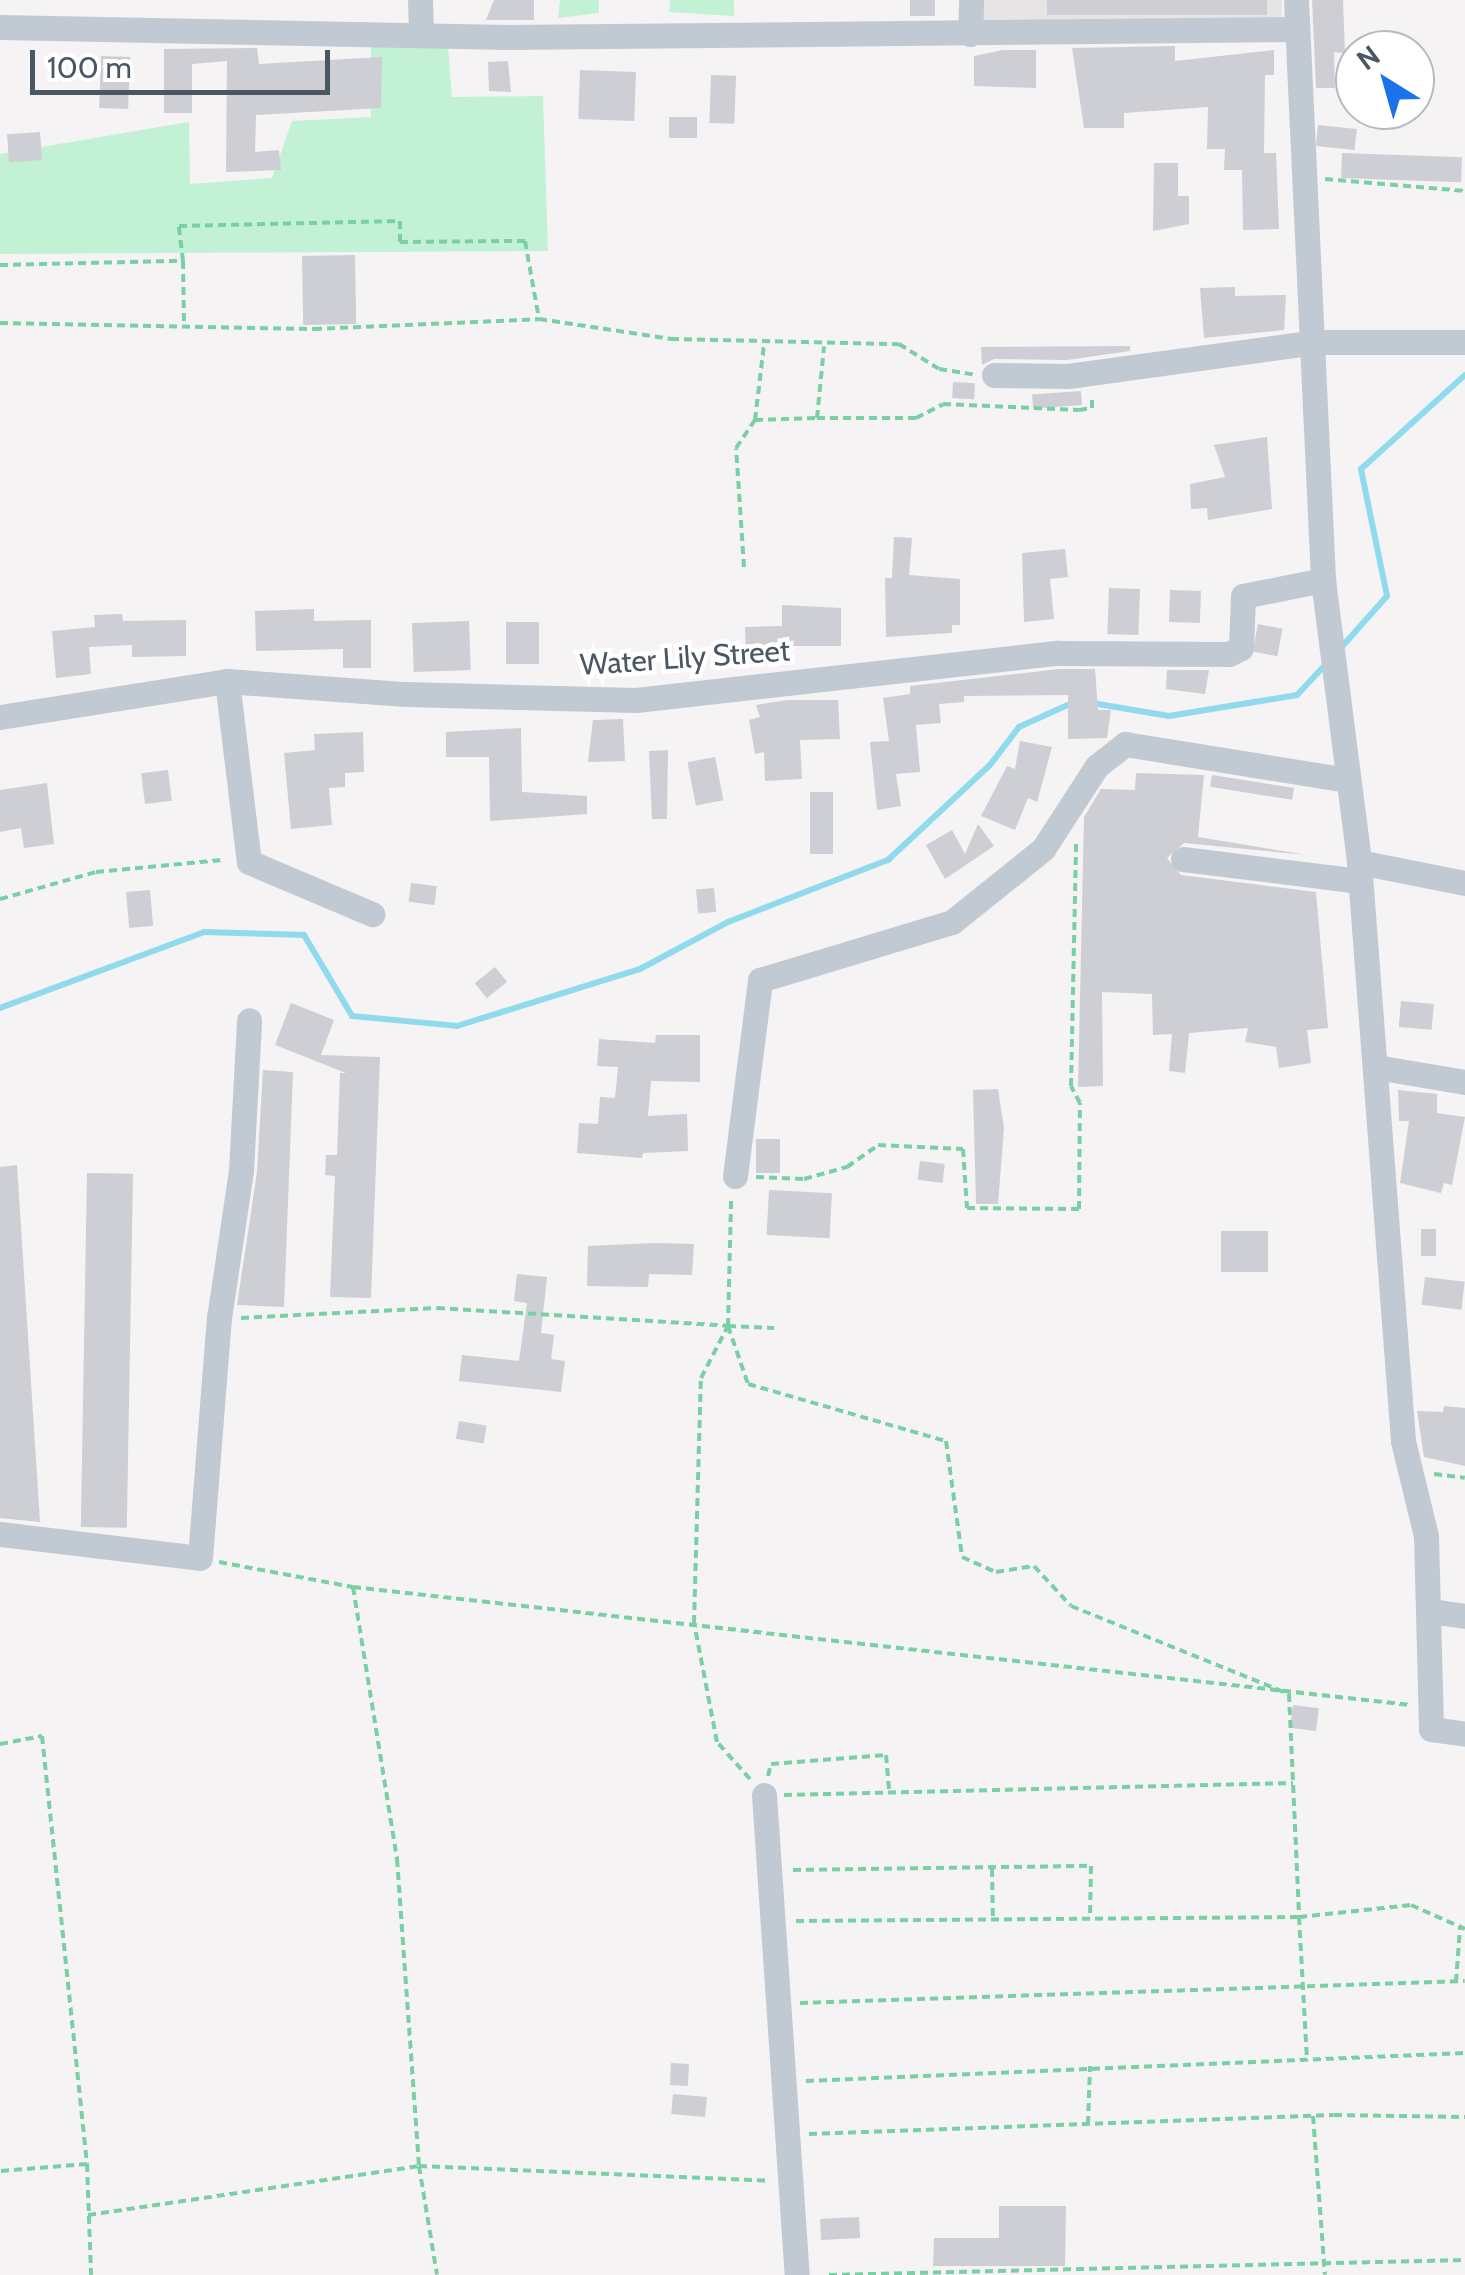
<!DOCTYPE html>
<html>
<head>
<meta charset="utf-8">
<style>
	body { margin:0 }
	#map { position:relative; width:1465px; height:2275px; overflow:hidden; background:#f5f3f3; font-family:Cabin,sans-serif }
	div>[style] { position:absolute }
	.education>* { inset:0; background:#e6e4e5 }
	.green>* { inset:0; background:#c3f1d5 }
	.stream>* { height:6px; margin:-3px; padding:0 3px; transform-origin:3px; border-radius:3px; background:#90daee }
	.building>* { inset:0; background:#cdcfd5; transform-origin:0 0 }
	.path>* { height:4px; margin-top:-2px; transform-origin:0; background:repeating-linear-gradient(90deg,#7ad0a6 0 8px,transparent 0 13px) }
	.minor>* { height:25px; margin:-12.5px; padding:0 12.5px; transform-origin:12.5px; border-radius:12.5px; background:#c1cad2 }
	span { translate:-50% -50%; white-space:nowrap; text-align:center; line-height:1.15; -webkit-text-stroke:9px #fff; paint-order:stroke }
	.street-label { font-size:30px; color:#4a5661 }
	.north { position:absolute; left:1335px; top:30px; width:100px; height:100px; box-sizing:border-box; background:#fff; border:2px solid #b7bbc0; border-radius:50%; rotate:323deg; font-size:28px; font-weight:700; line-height:40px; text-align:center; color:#4a5661 }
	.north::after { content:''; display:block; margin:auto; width:35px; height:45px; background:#1a73e8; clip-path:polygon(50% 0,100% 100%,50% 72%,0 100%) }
	.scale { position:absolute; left:30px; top:50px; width:300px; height:45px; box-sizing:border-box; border:5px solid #4a5661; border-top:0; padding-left:12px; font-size:30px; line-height:35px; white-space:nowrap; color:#4a5661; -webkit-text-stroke:8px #fff; paint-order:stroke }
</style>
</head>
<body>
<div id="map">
	<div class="education">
		<i style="clip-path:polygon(977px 0,1282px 0,1281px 27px,994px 29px,977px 18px)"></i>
	</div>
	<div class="green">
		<i style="clip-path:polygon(560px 0,599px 0,599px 13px,558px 18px)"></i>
		<i style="clip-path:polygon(670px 0,734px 0,734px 16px,669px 12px)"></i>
		<i style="clip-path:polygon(371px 45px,448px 46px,452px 97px,543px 96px,548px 251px,0 254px,0 154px,189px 122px,190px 184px,272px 178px,292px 121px,371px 117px)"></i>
	</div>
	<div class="stream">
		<i style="left:1339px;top:650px;width:72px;rotate:-48.4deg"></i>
		<i style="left:1387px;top:596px;width:130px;rotate:-101.6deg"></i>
		<i style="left:1361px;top:469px;width:140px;rotate:-42.1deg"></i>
		<i style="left:1092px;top:703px;width:78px;rotate:9.6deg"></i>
		<i style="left:1169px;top:716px;width:130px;rotate:-9.3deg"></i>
		<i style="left:1297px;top:695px;width:44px;rotate:-46.8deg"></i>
		<i style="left:0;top:1008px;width:218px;rotate:-20.4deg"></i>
		<i style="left:204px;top:932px;width:100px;rotate:1.7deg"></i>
		<i style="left:304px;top:935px;width:94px;rotate:59.3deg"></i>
		<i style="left:352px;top:1016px;width:105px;rotate:5.4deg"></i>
		<i style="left:457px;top:1026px;width:192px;rotate:-17.3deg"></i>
		<i style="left:640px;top:969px;width:100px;rotate:-28.1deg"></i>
		<i style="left:728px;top:922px;width:172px;rotate:-21.2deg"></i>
		<i style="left:888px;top:860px;width:139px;rotate:-43deg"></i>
		<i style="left:990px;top:765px;width:48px;rotate:-52.7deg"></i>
		<i style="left:1019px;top:727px;width:60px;rotate:-24.4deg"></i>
	</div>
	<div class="building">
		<i style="clip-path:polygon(494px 0,534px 0,534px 20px,486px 20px)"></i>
		<i style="left:910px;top:0;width:25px;height:16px"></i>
		<i style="left:1047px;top:0;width:220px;height:15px"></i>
		<i style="clip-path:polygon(1312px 0,1343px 0,1345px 53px,1334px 52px,1335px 88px,1316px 88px)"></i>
		<i style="clip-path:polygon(1175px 46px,1175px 61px,1274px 50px,1274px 75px,1265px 75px,1264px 153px,1276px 153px,1279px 229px,1243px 230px,1242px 170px,1224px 170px,1225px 149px,1207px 149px,1208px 107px,1124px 113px,1124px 128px,1084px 128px,1072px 48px)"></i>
		<i style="clip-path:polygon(257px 48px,259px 64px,382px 57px,381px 108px,256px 115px,255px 152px,279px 150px,281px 170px,226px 172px,227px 61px,192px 64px,192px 113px,164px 113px,164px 49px)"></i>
		<i style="clip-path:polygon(1003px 50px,1036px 50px,1036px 88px,974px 86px,974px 56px)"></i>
		<i style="left:101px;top:56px;width:29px;height:52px;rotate:2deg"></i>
		<i style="clip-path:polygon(508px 61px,511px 92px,489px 91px,488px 62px)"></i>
		<i style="left:580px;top:70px;width:56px;height:49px;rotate:2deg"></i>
		<i style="left:711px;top:75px;width:25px;height:48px;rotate:2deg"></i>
		<i style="left:669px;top:117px;width:28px;height:21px"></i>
		<i style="left:1318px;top:125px;width:39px;height:21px;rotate:6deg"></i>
		<i style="left:40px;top:132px;width:28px;height:33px;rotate:86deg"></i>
		<i style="left:1342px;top:153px;width:120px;height:25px;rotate:2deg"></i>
		<i style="clip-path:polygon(1154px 163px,1178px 163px,1178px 196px,1189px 196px,1189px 224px,1153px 231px)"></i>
		<i style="left:355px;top:255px;width:69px;height:53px;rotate:89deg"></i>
		<i style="clip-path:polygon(1235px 287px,1235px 296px,1286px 295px,1284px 330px,1204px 338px,1200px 288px)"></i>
		<i style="clip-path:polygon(1130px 346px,1130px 351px,1067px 360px,994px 359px,982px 365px,981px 347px)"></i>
		<i style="left:953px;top:382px;width:22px;height:16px;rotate:3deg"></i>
		<i style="left:1081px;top:391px;width:14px;height:49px;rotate:86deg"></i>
		<i style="clip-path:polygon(1267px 437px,1272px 509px,1208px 520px,1207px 508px,1191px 509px,1190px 484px,1225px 477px,1214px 445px)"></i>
		<i style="clip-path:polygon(894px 537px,912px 538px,909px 575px,960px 579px,960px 625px,952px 625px,952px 633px,886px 637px,885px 578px,892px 578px)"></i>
		<i style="clip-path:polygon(1065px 549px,1068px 577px,1050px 579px,1054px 619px,1024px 622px,1022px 553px)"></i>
		<i style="left:1109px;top:588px;width:31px;height:46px;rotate:2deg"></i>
		<i style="left:1170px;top:590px;width:31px;height:32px;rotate:2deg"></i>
		<i style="clip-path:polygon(782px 605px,841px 608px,841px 646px,780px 646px,781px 661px,746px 662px,745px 627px,782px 626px)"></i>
		<i style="clip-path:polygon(314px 609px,314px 621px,371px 620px,371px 668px,343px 668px,343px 649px,256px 651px,255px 611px)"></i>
		<i style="clip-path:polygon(122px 614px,123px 621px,186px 620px,186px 656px,132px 657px,132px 645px,89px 647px,91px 674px,56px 678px,52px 631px,95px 627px,94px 615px)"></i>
		<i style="left:469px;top:621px;width:49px;height:57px;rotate:88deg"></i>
		<i style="left:506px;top:622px;width:33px;height:42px"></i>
		<i style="left:1258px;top:624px;width:25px;height:28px;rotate:11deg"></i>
		<i style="clip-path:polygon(1059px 669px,1095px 669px,1098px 710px,1111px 710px,1107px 738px,1068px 739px,1068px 695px,964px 696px,964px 702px,939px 704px,941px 723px,916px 725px,920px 772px,896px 774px,901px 806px,877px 810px,870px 742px,889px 741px,883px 698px,910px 694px,910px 686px)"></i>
		<i style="clip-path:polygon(1167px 670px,1209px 670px,1205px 694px,1166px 689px)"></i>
		<i style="clip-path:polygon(787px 700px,838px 700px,840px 739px,800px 740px,802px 779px,765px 781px,764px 752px,755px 754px,749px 720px,760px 717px,756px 705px)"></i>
		<i style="clip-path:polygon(623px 719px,625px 761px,588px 762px,593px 720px)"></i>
		<i style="clip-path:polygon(521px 728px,522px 792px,587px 796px,587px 814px,490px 821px,489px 757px,446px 757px,446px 732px)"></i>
		<i style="clip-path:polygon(363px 732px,364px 772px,345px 773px,345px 787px,329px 788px,332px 825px,291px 829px,284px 753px,315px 750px,314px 734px)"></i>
		<i style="clip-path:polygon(1020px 741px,1052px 747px,1037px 802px,1028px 798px,1015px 830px,981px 816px,1007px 766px,1015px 769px)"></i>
		<i style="clip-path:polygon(668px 750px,667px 819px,652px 819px,649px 751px)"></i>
		<i style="left:715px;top:757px;width:44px;height:28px;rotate:79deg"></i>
		<i style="left:168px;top:770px;width:31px;height:27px;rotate:83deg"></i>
		<i style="clip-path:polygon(1136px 773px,1204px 775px,1198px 837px,1307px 855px,1184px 843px,1167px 858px,1181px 875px,1316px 892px,1328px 1028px,1307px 1030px,1311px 1063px,1279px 1068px,1276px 1047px,1245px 1042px,1248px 1028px,1189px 1033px,1185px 1073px,1169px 1071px,1172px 1034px,1153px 1035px,1152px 994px,1102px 992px,1103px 1086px,1078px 1087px,1084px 817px,1101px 789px,1135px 790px)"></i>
		<i style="left:1212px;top:775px;width:83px;height:12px;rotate:9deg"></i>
		<i style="clip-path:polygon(47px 783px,54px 844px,24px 848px,21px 828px,0 832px,0 790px)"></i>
		<i style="left:810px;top:792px;width:23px;height:62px"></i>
		<i style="clip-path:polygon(978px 824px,994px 846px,945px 879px,926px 845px,952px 830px,965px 854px)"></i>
		<i style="left:411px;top:883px;width:26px;height:19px;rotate:7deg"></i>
		<i style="left:714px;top:888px;width:24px;height:18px;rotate:85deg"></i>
		<i style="left:150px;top:890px;width:36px;height:24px;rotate:85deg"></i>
		<i style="left:495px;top:967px;width:19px;height:26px;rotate:51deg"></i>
		<i style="left:1401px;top:1001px;width:33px;height:26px;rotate:5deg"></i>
		<i style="clip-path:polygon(291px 1003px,334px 1020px,321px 1055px,380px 1057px,371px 1298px,330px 1297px,335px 1176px,325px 1175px,326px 1155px,337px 1155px,340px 1073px,346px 1073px,275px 1045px)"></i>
		<i style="clip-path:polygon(656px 1035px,700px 1035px,700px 1082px,651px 1081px,648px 1116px,687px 1114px,688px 1151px,643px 1153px,642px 1158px,577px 1153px,579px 1123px,598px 1124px,600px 1097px,615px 1098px,618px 1067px,597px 1066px,599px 1039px,655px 1043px)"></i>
		<i style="clip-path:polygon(263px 1070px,293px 1072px,284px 1307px,237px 1305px,257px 1172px)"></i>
		<i style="clip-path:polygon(998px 1089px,1004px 1128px,998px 1204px,976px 1204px,973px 1090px)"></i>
		<i style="clip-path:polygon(1398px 1090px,1437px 1094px,1437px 1113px,1465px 1117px,1452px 1185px,1444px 1183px,1441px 1193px,1400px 1183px,1409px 1121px,1399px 1121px)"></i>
		<i style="left:756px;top:1139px;width:24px;height:34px"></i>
		<i style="left:920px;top:1161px;width:25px;height:19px;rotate:7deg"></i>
		<i style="clip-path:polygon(17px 1165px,40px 1522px,0 1518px,0 1167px)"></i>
		<i style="left:87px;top:1173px;width:46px;height:354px;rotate:1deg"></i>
		<i style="left:769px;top:1190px;width:63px;height:45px;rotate:3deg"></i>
		<i style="left:1421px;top:1229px;width:15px;height:27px"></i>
		<i style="left:1221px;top:1231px;width:47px;height:41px"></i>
		<i style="clip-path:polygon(655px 1243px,694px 1244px,692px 1275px,649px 1274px,648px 1287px,587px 1286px,588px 1246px)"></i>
		<i style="clip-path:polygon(517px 1274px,547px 1277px,541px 1333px,554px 1335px,551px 1359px,565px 1361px,561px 1392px,459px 1381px,462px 1355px,519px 1361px,527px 1303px,514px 1301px)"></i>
		<i style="left:1425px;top:1277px;width:40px;height:28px;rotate:7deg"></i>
		<i style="clip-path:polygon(1444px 1406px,1465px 1408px,1465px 1466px,1424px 1457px,1417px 1411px,1443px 1412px)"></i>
		<i style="left:459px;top:1421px;width:28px;height:18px;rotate:10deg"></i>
		<i style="left:1293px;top:1705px;width:26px;height:23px;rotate:7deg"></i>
		<i style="left:671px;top:2063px;width:18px;height:22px;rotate:3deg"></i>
		<i style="left:673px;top:2094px;width:34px;height:20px;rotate:5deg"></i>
		<i style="clip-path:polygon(999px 2206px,1066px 2206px,1065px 2266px,933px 2266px,934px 2238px,999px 2238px)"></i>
		<i style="left:859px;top:2217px;width:21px;height:39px;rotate:87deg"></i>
	</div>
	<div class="path">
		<i style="left:1325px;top:179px;width:141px;rotate:4.9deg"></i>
		<i style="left:183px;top:261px;width:35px;rotate:-97deg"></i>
		<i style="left:179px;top:226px;width:221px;rotate:-1.3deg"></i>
		<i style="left:400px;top:221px;width:21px;rotate:90deg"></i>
		<i style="left:400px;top:242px;width:125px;rotate:-0.5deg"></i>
		<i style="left:525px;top:241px;width:79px;rotate:79.8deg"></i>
		<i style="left:0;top:265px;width:183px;rotate:-1.3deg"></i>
		<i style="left:183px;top:261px;width:61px;rotate:89.1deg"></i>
		<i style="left:0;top:323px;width:314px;rotate:1.1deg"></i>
		<i style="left:314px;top:329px;width:225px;rotate:-2.5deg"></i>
		<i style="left:539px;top:319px;width:134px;rotate:8.6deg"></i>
		<i style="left:671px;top:339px;width:228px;rotate:1.3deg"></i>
		<i style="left:899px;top:344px;width:47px;rotate:32deg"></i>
		<i style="left:939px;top:369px;width:36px;rotate:9deg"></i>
		<i style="left:817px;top:418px;width:99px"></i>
		<i style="left:916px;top:418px;width:30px;rotate:-27deg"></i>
		<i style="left:943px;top:404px;width:136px;rotate:2.5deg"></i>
		<i style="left:1079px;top:410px;width:13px;rotate:-9deg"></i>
		<i style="left:1092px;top:408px;width:11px;rotate:-90deg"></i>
		<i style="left:755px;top:420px;width:62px;rotate:-1.8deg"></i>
		<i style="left:817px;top:418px;width:72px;rotate:-84.4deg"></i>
		<i style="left:744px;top:567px;width:119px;rotate:-93.8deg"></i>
		<i style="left:736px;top:448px;width:34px;rotate:-56deg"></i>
		<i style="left:755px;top:420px;width:77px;rotate:-83.2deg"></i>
		<i style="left:0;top:899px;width:100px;rotate:-15.7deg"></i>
		<i style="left:96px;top:872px;width:129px;rotate:-5.4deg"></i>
		<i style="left:756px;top:1177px;width:48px;rotate:2.4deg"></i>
		<i style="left:804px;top:1179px;width:45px;rotate:-15.6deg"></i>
		<i style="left:847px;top:1167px;width:38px;rotate:-35deg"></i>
		<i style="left:878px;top:1145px;width:85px;rotate:2.7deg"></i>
		<i style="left:963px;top:1149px;width:59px;rotate:86.1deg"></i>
		<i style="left:967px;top:1208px;width:112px;rotate:0.5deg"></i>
		<i style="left:1079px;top:1209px;width:106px;rotate:-89.5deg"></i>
		<i style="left:1080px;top:1103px;width:19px;rotate:-118deg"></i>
		<i style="left:1071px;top:1086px;width:243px;rotate:-88.8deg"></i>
		<i style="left:241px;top:1318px;width:196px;rotate:-2.9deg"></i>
		<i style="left:437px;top:1308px;width:292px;rotate:3.5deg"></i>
		<i style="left:728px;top:1326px;width:127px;rotate:-88.6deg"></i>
		<i style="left:728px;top:1326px;width:61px;rotate:71deg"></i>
		<i style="left:748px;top:1384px;width:206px;rotate:16.1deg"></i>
		<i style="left:946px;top:1441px;width:117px;rotate:82.1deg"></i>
		<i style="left:962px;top:1557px;width:37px;rotate:24deg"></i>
		<i style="left:996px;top:1572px;width:38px;rotate:-9deg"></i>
		<i style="left:1034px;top:1566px;width:54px;rotate:47.2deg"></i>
		<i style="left:1071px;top:1606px;width:235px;rotate:22deg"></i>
		<i style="left:1289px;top:1694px;width:223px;rotate:87.4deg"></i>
		<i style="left:1299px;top:1917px;width:113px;rotate:-6.1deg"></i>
		<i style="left:1411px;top:1905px;width:59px;rotate:24deg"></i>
		<i style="left:1434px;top:1474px;width:31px;rotate:7deg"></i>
		<i style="left:219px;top:1562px;width:136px;rotate:10.6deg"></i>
		<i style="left:353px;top:1587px;width:1064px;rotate:6.37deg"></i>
		<i style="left:353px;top:1587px;width:276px;rotate:80.8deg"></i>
		<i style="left:397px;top:1859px;width:308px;rotate:85.9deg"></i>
		<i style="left:419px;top:2166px;width:110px;rotate:80.6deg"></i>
		<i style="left:0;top:1744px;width:43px;rotate:-10.8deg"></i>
		<i style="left:42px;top:1736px;width:430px;rotate:84deg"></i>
		<i style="left:87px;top:2164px;width:87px;rotate:175.4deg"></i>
		<i style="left:768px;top:1776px;width:12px;rotate:-76deg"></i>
		<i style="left:771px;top:1764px;width:115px;rotate:-4.5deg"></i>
		<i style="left:886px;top:1755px;width:37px;rotate:85deg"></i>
		<i style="left:750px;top:1779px;width:50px;rotate:-131.7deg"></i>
		<i style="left:717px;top:1742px;width:121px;rotate:-100.9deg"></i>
		<i style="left:694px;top:1623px;width:245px;rotate:-88.4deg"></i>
		<i style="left:701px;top:1378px;width:59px;rotate:-62.6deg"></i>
		<i style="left:728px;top:1326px;width:46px;rotate:2.5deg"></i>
		<i style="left:784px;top:1795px;width:509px;rotate:-1.35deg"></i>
		<i style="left:992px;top:1869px;width:51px;rotate:88.9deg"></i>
		<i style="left:793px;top:1870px;width:298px;rotate:-0.8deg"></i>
		<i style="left:1091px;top:1866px;width:52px;rotate:91.1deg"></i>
		<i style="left:796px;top:1921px;width:503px;rotate:-0.46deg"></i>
		<i style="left:1299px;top:1917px;width:142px;rotate:86.8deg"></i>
		<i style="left:1456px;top:1982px;width:55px;rotate:-85.8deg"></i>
		<i style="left:800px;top:2003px;width:665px;rotate:-1.89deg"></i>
		<i style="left:806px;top:2081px;width:660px;rotate:-2.43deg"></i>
		<i style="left:1313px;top:2116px;width:159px;rotate:85.7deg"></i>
		<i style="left:1088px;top:2124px;width:58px;rotate:-88deg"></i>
		<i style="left:809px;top:2134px;width:525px;rotate:-2.07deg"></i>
		<i style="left:1334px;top:2115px;width:131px;rotate:0.9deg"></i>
		<i style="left:87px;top:2164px;width:111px;rotate:87.9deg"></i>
		<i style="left:88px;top:2215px;width:335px;rotate:-8.4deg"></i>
		<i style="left:419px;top:2166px;width:351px;rotate:2.4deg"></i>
		<i style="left:829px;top:2275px;width:636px;rotate:-1.35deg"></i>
	</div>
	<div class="minor">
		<i style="left:420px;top:0;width:34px;rotate:88deg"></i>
		<i style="left:1296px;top:0;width:581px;rotate:87.33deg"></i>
		<i style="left:1323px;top:580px;width:284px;rotate:82.7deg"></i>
		<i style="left:1359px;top:862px;width:581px;rotate:85.65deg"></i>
		<i style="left:1403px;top:1441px;width:98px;rotate:76.4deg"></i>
		<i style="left:1426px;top:1536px;width:193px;rotate:88.5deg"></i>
		<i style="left:1431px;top:1729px;width:34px;rotate:8deg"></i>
		<i style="left:0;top:27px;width:507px;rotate:1.13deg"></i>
		<i style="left:507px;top:37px;width:789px;rotate:-0.58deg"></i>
		<i style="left:970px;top:34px;width:34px;rotate:-88deg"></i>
		<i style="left:994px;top:375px;width:74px;rotate:0.8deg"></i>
		<i style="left:1068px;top:376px;width:249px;rotate:-7.8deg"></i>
		<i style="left:1315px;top:342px;width:150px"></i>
		<i style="left:227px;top:681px;width:182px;rotate:83.1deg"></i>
		<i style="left:249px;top:862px;width:134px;rotate:22.9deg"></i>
		<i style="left:0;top:717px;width:230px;rotate:-9deg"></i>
		<i style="left:227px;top:681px;width:179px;rotate:4.2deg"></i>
		<i style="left:406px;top:694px;width:230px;rotate:1.5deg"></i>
		<i style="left:636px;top:700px;width:425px;rotate:-6.4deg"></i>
		<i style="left:1058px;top:653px;width:171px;rotate:0.3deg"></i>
		<i style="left:1229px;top:654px;width:13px;rotate:-27deg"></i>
		<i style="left:1241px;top:648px;width:52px;rotate:-87.8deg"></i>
		<i style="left:1243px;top:596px;width:82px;rotate:-11.3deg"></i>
		<i style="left:1183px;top:859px;width:178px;rotate:7.1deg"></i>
		<i style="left:1359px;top:862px;width:108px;rotate:11.2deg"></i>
		<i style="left:1376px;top:1067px;width:90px;rotate:9.6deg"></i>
		<i style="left:735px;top:1176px;width:198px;rotate:-82.7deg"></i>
		<i style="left:760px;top:980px;width:201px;rotate:-16.8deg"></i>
		<i style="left:952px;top:922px;width:117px;rotate:-38.7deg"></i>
		<i style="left:1043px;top:849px;width:99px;rotate:-57deg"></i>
		<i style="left:1097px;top:766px;width:36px;rotate:-38deg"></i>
		<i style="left:1125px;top:744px;width:226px;rotate:9.2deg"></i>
		<i style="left:0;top:1534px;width:201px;rotate:6.8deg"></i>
		<i style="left:200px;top:1558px;width:241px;rotate:-85.5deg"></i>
		<i style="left:219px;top:1318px;width:150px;rotate:-81.5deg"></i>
		<i style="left:241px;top:1170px;width:150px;rotate:-86.9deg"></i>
		<i style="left:1430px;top:1611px;width:35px;rotate:8deg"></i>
		<i style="left:764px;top:1795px;width:481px;rotate:86.1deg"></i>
	</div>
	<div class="street-label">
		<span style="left:685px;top:658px;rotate:-4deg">Water Lily Street</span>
	</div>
	<div class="north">N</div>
	<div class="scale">100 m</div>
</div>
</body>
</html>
